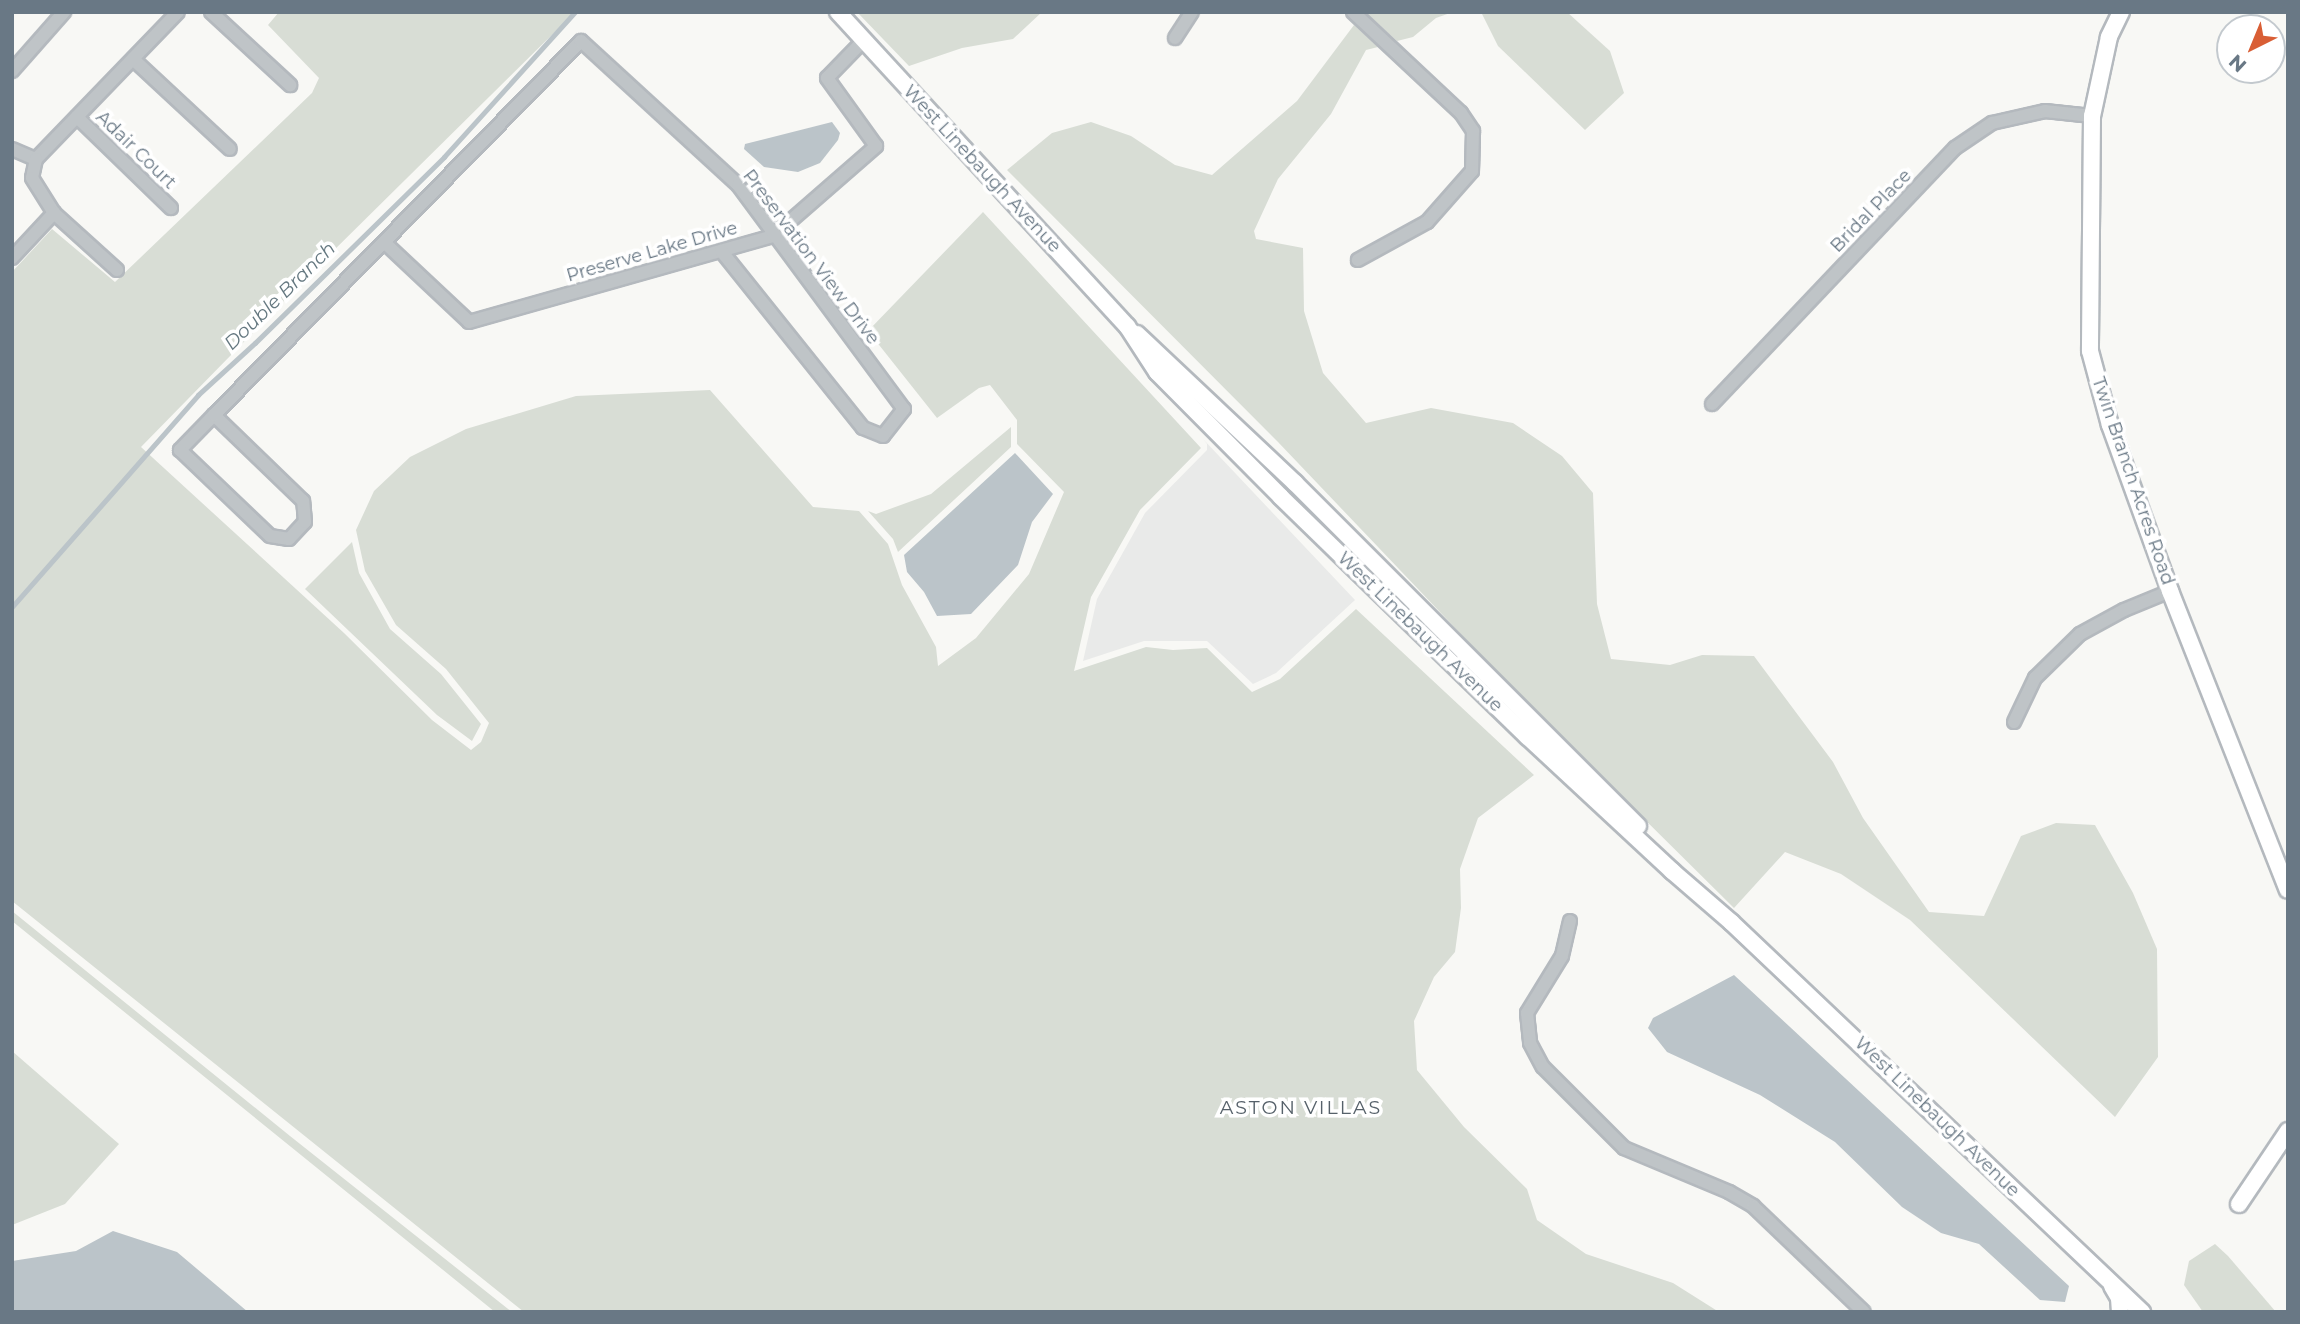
<!DOCTYPE html>
<html>
<head>
<meta charset="utf-8">
<style>
	body { margin:0 }
	#map { position:relative; width:2300px; height:1324px; overflow:hidden; background:#f8f8f5; font-family:Montserrat,sans-serif }
	div>[style] { position:absolute }
	.built>* { inset:0; background:#e9eae9 }
	.green>* { inset:0; background:#d8ddd5 }
	.water>* { inset:0; background:#bbc4c9 }
	.stream>* { height:4.5px; margin:-2.25px; padding:0 2.25px; transform-origin:2.25px; border-radius:2.25px; background:#bbc4c9 }
	.roads { filter:drop-shadow(2px 0 #b4b9be) drop-shadow(-2px 0 #b4b9be) drop-shadow(0 2px #b4b9be) drop-shadow(0 -2px #b4b9be) }
	.street>* { height:12px; margin:-6px; padding:0 6px; transform-origin:6px; border-radius:6px; background:#bfc4c7 }
	.secondary>* { height:16px; margin:-8px; padding:0 8px; transform-origin:8px; border-radius:8px; background:#fff }
	span { translate:-50% -50%; white-space:nowrap; text-align:center; line-height:1.15; -webkit-text-stroke:7px #fff; paint-order:stroke }
	.street-label { font-size:18px; color:#697885 }
	.water-label { font-size:19px; color:#657880; font-style:italic }
	.neighbourhood-label { font-size:19px; color:#56616a; letter-spacing:2px }
	.frame { position:absolute; inset:0; border:14px solid #697885; pointer-events:none }
	.north { position:absolute; left:2216px; top:14px; width:70px; height:70px; box-sizing:border-box; background:#fff; border:2px solid #c3c9ce; border-radius:50%; rotate:223deg; font-size:19px; font-weight:700; line-height:28px; text-align:center; color:#697885 }
	.north::after { content:''; display:block; margin:auto; width:24px; height:32px; background:#d95e35; clip-path:polygon(50% 0,100% 100%,50% 72%,0 100%) }
</style>
</head>
<body>
<div id="map">
	<div class="built">
		<i style="clip-path:polygon(1203px 439px,1355px 600px,1276px 673px,1253px 684px,1207px 641px,1144px 641px,1083px 661px,1097px 599px,1145px 513px,1207px 450px,1207px 444px)"></i>
	</div>
	<div class="green">
		<i style="clip-path:polygon(279px 12px,575px 12px,322px 262px,141px 447px,344px 633px,432px 720px,471px 750px,481px 742px,489px 723px,446px 669px,396px 625px,365px 571px,356px 530px,374px 491px,410px 457px,466px 429px,576px 396px,710px 390px,813px 507px,859px 511px,888px 544px,902px 585px,936px 647px,938px 666px,976px 638px,1029px 574px,1064px 492px,1017px 444px,1017px 420px,990px 385px,979px 388px,937px 418px,868px 331px,983px 212px,1201px 448px,1140px 510px,1091px 597px,1074px 671px,1146px 647px,1173px 650px,1207px 648px,1252px 692px,1280px 679px,1356px 609px,1534px 775px,1478px 818px,1460px 869px,1461px 908px,1455px 952px,1434px 977px,1414px 1021px,1417px 1070px,1464px 1127px,1527px 1189px,1537px 1220px,1586px 1254px,1673px 1283px,1719px 1312px,524px 1312px,12px 901px,12px 272px,52px 229px,115px 282px,312px 93px,319px 78px,268px 25px)"></i>
		<i style="clip-path:polygon(857px 12px,1042px 12px,1013px 39px,962px 48px,909px 66px)"></i>
		<i style="clip-path:polygon(1365px 12px,1453px 12px,1436px 18px,1413px 37px,1397px 41px)"></i>
		<i style="clip-path:polygon(1481px 12px,1567px 12px,1610px 51px,1624px 93px,1585px 130px,1498px 46px)"></i>
		<i style="clip-path:polygon(1354px 25px,1378px 47px,1366px 50px,1331px 114px,1278px 179px,1254px 231px,1256px 239px,1303px 248px,1304px 311px,1323px 373px,1366px 423px,1431px 408px,1513px 423px,1562px 456px,1593px 493px,1597px 604px,1611px 659px,1670px 665px,1702px 655px,1754px 656px,1833px 762px,1863px 818px,1929px 912px,1984px 916px,2021px 836px,2056px 823px,2095px 825px,2133px 893px,2157px 949px,2158px 1057px,2115px 1117px,1910px 920px,1841px 874px,1785px 852px,1734px 908px,1519px 695px,1278px 442px,1007px 170px,1052px 133px,1091px 122px,1131px 136px,1175px 165px,1212px 175px,1297px 101px)"></i>
		<i style="clip-path:polygon(1011px 427px,1011px 447px,898px 552px,893px 539px,868px 511px,876px 514px,931px 494px)"></i>
		<i style="clip-path:polygon(352px 542px,359px 573px,390px 629px,441px 674px,481px 724px,472px 741px,437px 715px,305px 589px)"></i>
		<i style="clip-path:polygon(12px 911px,290px 1136px,512px 1312px,495px 1312px,12px 921px)"></i>
		<i style="clip-path:polygon(12px 1051px,119px 1144px,65px 1204px,12px 1225px)"></i>
		<i style="clip-path:polygon(2215px 1244px,2228px 1256px,2276px 1312px,2203px 1312px,2184px 1285px,2189px 1261px)"></i>
	</div>
	<div class="water">
		<i style="clip-path:polygon(832px 122px,840px 133px,838px 140px,820px 163px,798px 172px,764px 167px,744px 149px,745px 144px)"></i>
		<i style="clip-path:polygon(1015px 453px,1053px 494px,1032px 522px,1018px 565px,971px 614px,937px 616px,924px 592px,907px 572px,904px 555px)"></i>
		<i style="clip-path:polygon(1734px 975px,2069px 1286px,2065px 1302px,2040px 1300px,1979px 1244px,1941px 1233px,1902px 1207px,1835px 1142px,1760px 1095px,1667px 1052px,1648px 1028px,1653px 1018px)"></i>
		<i style="clip-path:polygon(113px 1231px,177px 1252px,248px 1312px,12px 1312px,12px 1261px,76px 1251px)"></i>
	</div>
	<div class="stream">
		<i style="left:12px;top:607px;width:282px;rotate:-48.7deg"></i>
		<i style="left:198px;top:395px;width:77px;rotate:-42.4deg"></i>
		<i style="left:255px;top:343px;width:265px;rotate:-44.5deg"></i>
		<i style="left:444px;top:157px;width:195px;rotate:-47.9deg"></i>
	</div>
	<div class="roads">
		<div class="street">
			<i style="left:211px;top:12px;width:108px;rotate:42.7deg"></i>
			<i style="left:1353px;top:12px;width:148px;rotate:43.1deg"></i>
			<i style="left:1461px;top:113px;width:22px;rotate:56deg"></i>
			<i style="left:1473px;top:131px;width:40px;rotate:91.4deg"></i>
			<i style="left:1472px;top:171px;width:68px;rotate:131.4deg"></i>
			<i style="left:1427px;top:222px;width:79px;rotate:151.2deg"></i>
			<i style="left:1175px;top:38px;width:31px;rotate:-57deg"></i>
			<i style="left:133px;top:59px;width:132px;rotate:42.9deg"></i>
			<i style="left:12px;top:71px;width:79px;rotate:-48.6deg"></i>
			<i style="left:77px;top:117px;width:131px;rotate:44.1deg"></i>
			<i style="left:12px;top:149px;width:26px;rotate:23deg"></i>
			<i style="left:36px;top:159px;width:204px;rotate:-46deg"></i>
			<i style="left:36px;top:159px;width:19px;rotate:102deg"></i>
			<i style="left:32px;top:178px;width:41px;rotate:57.8deg"></i>
			<i style="left:54px;top:213px;width:85px;rotate:42.1deg"></i>
			<i style="left:385px;top:243px;width:115px;rotate:43.2deg"></i>
			<i style="left:469px;top:322px;width:316px;rotate:-15.8deg"></i>
			<i style="left:773px;top:236px;width:137px;rotate:-41.1deg"></i>
			<i style="left:876px;top:146px;width:84px;rotate:-125.8deg"></i>
			<i style="left:827px;top:78px;width:53px;rotate:-45.8deg"></i>
			<i style="left:12px;top:258px;width:62px;rotate:-47deg"></i>
			<i style="left:1712px;top:404px;width:353px;rotate:-46.5deg"></i>
			<i style="left:1955px;top:148px;width:45px;rotate:-34deg"></i>
			<i style="left:1992px;top:123px;width:54px;rotate:-12.8deg"></i>
			<i style="left:2045px;top:111px;width:47px;rotate:6.1deg"></i>
			<i style="left:214px;top:415px;width:49px;rotate:134.2deg"></i>
			<i style="left:180px;top:450px;width:124px;rotate:43.7deg"></i>
			<i style="left:270px;top:536px;width:19px;rotate:9deg"></i>
			<i style="left:289px;top:539px;width:23px;rotate:-47deg"></i>
			<i style="left:305px;top:522px;width:21px;rotate:-95deg"></i>
			<i style="left:303px;top:501px;width:124px;rotate:-136deg"></i>
			<i style="left:214px;top:415px;width:524px;rotate:-45.54deg"></i>
			<i style="left:581px;top:41px;width:213px;rotate:42.5deg"></i>
			<i style="left:738px;top:185px;width:279px;rotate:53.5deg"></i>
			<i style="left:904px;top:409px;width:34px;rotate:128deg"></i>
			<i style="left:883px;top:436px;width:22px;rotate:-158deg"></i>
			<i style="left:863px;top:428px;width:227px;rotate:-128.7deg"></i>
			<i style="left:2014px;top:722px;width:49px;rotate:-64.5deg"></i>
			<i style="left:2035px;top:678px;width:63px;rotate:-44.4deg"></i>
			<i style="left:2080px;top:634px;width:50px;rotate:-28.6deg"></i>
			<i style="left:2124px;top:610px;width:50px;rotate:-22.4deg"></i>
			<i style="left:1570px;top:921px;width:36px;rotate:103deg"></i>
			<i style="left:1562px;top:956px;width:67px;rotate:121.6deg"></i>
			<i style="left:1527px;top:1013px;width:30px;rotate:84deg"></i>
			<i style="left:1530px;top:1043px;width:27px;rotate:62deg"></i>
			<i style="left:1543px;top:1067px;width:115px;rotate:45deg"></i>
			<i style="left:1624px;top:1148px;width:114px;rotate:22.7deg"></i>
			<i style="left:1729px;top:1192px;width:28px;rotate:30deg"></i>
			<i style="left:1753px;top:1206px;width:153px;rotate:43.7deg"></i>
		</div>
		<div class="secondary">
			<i style="left:838px;top:12px;width:427px;rotate:47.4deg"></i>
			<i style="left:1127px;top:326px;width:55px;rotate:56.9deg"></i>
			<i style="left:1157px;top:372px;width:176px;rotate:45.2deg"></i>
			<i style="left:1281px;top:497px;width:344px;rotate:44.2deg"></i>
			<i style="left:1528px;top:737px;width:197px;rotate:42.9deg"></i>
			<i style="left:1672px;top:871px;width:78px;rotate:40.8deg"></i>
			<i style="left:1731px;top:922px;width:567px;rotate:43.5deg"></i>
			<i style="left:2121px;top:12px;width:28px;rotate:116deg"></i>
			<i style="left:2109px;top:37px;width:81px;rotate:102.1deg"></i>
			<i style="left:2092px;top:116px;width:235px;rotate:90.5deg"></i>
			<i style="left:2090px;top:351px;width:77px;rotate:74.9deg"></i>
			<i style="left:2110px;top:425px;width:177px;rotate:70.1deg"></i>
			<i style="left:2170px;top:591px;width:321px;rotate:68.5deg"></i>
			<i style="left:1137px;top:334px;width:217px;rotate:43.3deg"></i>
			<i style="left:1295px;top:483px;width:485px;rotate:45deg"></i>
			<i style="left:2239px;top:1204px;width:88px;rotate:-56.1deg"></i>
			<i style="left:2112px;top:1286px;width:14px;rotate:60deg"></i>
			<i style="left:2119px;top:1298px;width:14px;rotate:86deg"></i>
		</div>
	</div>
	<div class="street-label">
		<span style="left:136px;top:150px;rotate:44deg">Adair Court</span>
		<span style="left:982px;top:169px;rotate:47deg">West Linebaugh Avenue</span>
		<span style="left:1871px;top:211px;rotate:-46deg">Bridal Place</span>
		<span style="left:652px;top:252px;rotate:-16deg">Preserve Lake Drive</span>
		<span style="left:811px;top:257px;rotate:53deg">Preservation View Drive</span>
		<span style="left:2133px;top:481px;rotate:71deg">Twin Branch Acres Road</span>
		<span style="left:1420px;top:632px;rotate:44deg">West Linebaugh Avenue</span>
		<span style="left:1937px;top:1117px;rotate:44deg">West Linebaugh Avenue</span>
	</div>
	<div class="water-label">
		<span style="left:280px;top:296px;rotate:-44deg">Double Branch</span>
	</div>
	<div class="neighbourhood-label">
		<span style="left:1301px;top:1108px">ASTON VILLAS</span>
	</div>
	<div class="frame"></div>
	<div class="north">N</div>
</div>
</body>
</html>
